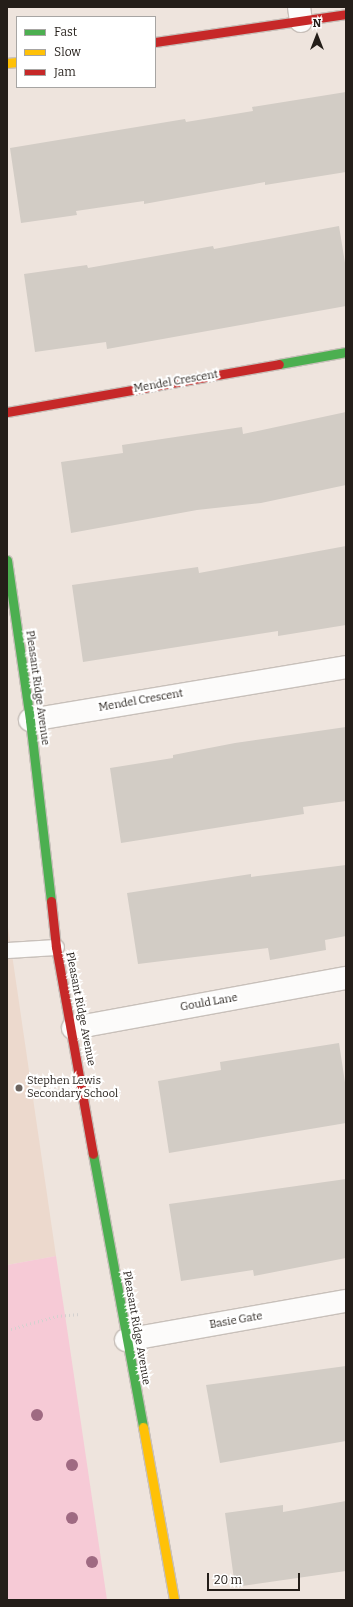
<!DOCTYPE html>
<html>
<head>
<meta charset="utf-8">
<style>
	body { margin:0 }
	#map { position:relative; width:353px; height:1607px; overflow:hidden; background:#eee4dd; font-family:Bitter,serif }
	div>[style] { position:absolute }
	.built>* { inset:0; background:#ecd9cd }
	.green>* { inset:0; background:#f6cad6 }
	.building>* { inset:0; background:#d2ccc5 }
	.path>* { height:2.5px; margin-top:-1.25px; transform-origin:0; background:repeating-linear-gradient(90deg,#d4d1cf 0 1px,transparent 0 4px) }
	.roads { filter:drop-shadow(1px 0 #c8c0ba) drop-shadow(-1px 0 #c8c0ba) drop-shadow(0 1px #c8c0ba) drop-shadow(0 -1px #c8c0ba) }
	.lane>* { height:15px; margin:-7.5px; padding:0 7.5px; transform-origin:7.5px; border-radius:7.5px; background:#fcfbfa }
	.street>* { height:22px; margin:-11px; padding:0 11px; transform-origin:11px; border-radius:11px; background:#fcfbfa }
	.fast>* { height:9px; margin:-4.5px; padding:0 4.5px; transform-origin:4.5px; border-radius:4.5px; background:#4caf50 }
	.slow>* { height:9px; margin:-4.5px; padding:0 4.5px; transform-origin:4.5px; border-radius:4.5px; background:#ffc107 }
	.jam>* { height:9px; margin:-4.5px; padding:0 4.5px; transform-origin:4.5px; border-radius:4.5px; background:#c62828 }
	.trees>* { width:12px; height:12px; margin:-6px; border-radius:50%; background:#9f6a82 }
	.dots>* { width:11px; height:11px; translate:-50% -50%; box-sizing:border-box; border:2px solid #fff; border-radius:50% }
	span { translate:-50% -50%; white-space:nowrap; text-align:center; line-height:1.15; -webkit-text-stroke:4px #fff; paint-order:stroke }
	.street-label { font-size:11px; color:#241e19 }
	.poi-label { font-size:11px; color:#241e19 }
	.left { translate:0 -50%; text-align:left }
	.frame { position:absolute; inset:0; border:8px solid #241e19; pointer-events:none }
	.legend { position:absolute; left:16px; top:16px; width:140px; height:72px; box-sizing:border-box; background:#fff; border:1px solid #a7a5a3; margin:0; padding:5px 7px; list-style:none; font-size:12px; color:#241e19 }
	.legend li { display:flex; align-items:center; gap:8px; height:20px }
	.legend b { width:20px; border:1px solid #a7a5a3 }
	.north { position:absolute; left:297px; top:16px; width:40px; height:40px; -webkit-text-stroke:3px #fff; paint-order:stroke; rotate:0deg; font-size:11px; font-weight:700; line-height:16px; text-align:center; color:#241e19 }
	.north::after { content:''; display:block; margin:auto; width:14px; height:18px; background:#241e19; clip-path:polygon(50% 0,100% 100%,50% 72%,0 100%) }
	.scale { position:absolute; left:207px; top:1573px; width:93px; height:18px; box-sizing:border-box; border:2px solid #241e19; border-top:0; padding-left:5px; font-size:12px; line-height:14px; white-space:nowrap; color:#241e19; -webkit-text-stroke:3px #fff; paint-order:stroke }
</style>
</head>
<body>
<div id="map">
	<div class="built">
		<i style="clip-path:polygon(7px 920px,56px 1256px,7px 1265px)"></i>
	</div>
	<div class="green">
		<i style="clip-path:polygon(56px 1256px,68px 1335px,107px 1600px,7px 1600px,7px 1265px)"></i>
	</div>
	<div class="building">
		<i style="clip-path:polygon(346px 92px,346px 172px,265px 185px,265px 182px,144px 204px,144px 201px,76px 211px,77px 215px,21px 223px,10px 148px,185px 119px,186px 122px,253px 111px,252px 107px)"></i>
		<i style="clip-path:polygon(339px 226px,346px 269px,346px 306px,107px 349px,106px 342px,35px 352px,24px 274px,87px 265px,88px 268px,213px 246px,214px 249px)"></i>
		<i style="clip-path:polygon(346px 412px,346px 485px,261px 503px,197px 510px,71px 533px,61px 462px,123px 453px,122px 445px,242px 427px,243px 434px)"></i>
		<i style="clip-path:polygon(346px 546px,346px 625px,278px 636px,278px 631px,83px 662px,72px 585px,198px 567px,199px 573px)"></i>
		<i style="clip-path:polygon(346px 727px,346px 801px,303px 807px,304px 814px,121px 843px,110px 768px,173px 758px,173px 755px,235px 743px)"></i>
		<i style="clip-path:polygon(346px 865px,346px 936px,325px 940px,326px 950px,270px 960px,268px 948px,138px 964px,127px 893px,251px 874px,251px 877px)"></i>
		<i style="clip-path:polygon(339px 1043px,346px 1089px,346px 1123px,169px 1153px,158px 1081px,221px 1070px,220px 1062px)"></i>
		<i style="clip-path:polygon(346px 1179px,346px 1258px,254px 1276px,253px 1270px,181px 1281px,169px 1204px)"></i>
		<i style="clip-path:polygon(346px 1366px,346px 1441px,220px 1463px,206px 1385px)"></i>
		<i style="clip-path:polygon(346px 1501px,346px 1571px,235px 1587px,225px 1513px,283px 1505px,283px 1512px)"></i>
	</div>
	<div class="path">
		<i style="left:7px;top:1330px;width:52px;rotate:-15.6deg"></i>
		<i style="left:57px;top:1316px;width:23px;rotate:-5deg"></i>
	</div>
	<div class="roads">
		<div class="lane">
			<i style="left:7px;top:950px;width:49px;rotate:-3.5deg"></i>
		</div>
		<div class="street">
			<i style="left:299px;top:7px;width:14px;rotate:82deg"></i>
			<i style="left:30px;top:720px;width:320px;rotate:-9.5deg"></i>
			<i style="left:73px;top:1028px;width:278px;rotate:-10.4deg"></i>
			<i style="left:126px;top:1340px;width:223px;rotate:-10.1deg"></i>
		</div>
		<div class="fast">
			<i style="left:279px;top:364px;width:68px;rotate:-10.2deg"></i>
			<i style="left:7px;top:560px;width:162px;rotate:81.8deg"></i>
			<i style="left:30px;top:720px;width:182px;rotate:83.4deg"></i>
			<i style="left:93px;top:1154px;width:278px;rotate:79.6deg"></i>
		</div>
		<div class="slow">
			<i style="left:7px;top:63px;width:10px;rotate:-6deg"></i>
			<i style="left:143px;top:1427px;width:176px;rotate:79.8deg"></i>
		</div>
		<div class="jam">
			<i style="left:155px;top:42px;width:193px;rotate:-8.3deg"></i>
			<i style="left:7px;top:412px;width:276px;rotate:-10deg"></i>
			<i style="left:51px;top:901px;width:46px;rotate:83.8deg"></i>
			<i style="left:56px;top:947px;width:210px;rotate:79.9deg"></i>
		</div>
	</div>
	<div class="trees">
		<i style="left:37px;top:1415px"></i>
		<i style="left:72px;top:1465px"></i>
		<i style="left:72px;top:1518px"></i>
		<i style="left:92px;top:1562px"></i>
	</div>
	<div class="dots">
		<i style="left:19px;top:1088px;background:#6b635e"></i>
	</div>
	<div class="street-label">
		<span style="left:176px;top:382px;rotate:-10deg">Mendel Crescent</span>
		<span style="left:37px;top:688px;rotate:82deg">Pleasant Ridge Avenue</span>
		<span style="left:141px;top:701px;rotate:-10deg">Mendel Crescent</span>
		<span style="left:209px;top:1003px;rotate:-10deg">Gould Lane</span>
		<span style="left:80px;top:1009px;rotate:79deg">Pleasant Ridge Avenue</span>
		<span style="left:236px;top:1321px;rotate:-10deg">Basie Gate</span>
		<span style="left:136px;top:1328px;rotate:80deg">Pleasant Ridge Avenue</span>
	</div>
	<div class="poi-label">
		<span class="left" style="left:27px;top:1088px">Stephen Lewis<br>Secondary School</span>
	</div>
	<div class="frame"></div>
	<ul class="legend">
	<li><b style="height:5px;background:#4caf50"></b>Fast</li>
	<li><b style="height:5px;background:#ffc107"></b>Slow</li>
	<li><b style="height:5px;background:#c62828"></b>Jam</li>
	</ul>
	<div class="north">N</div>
	<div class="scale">20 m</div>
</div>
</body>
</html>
